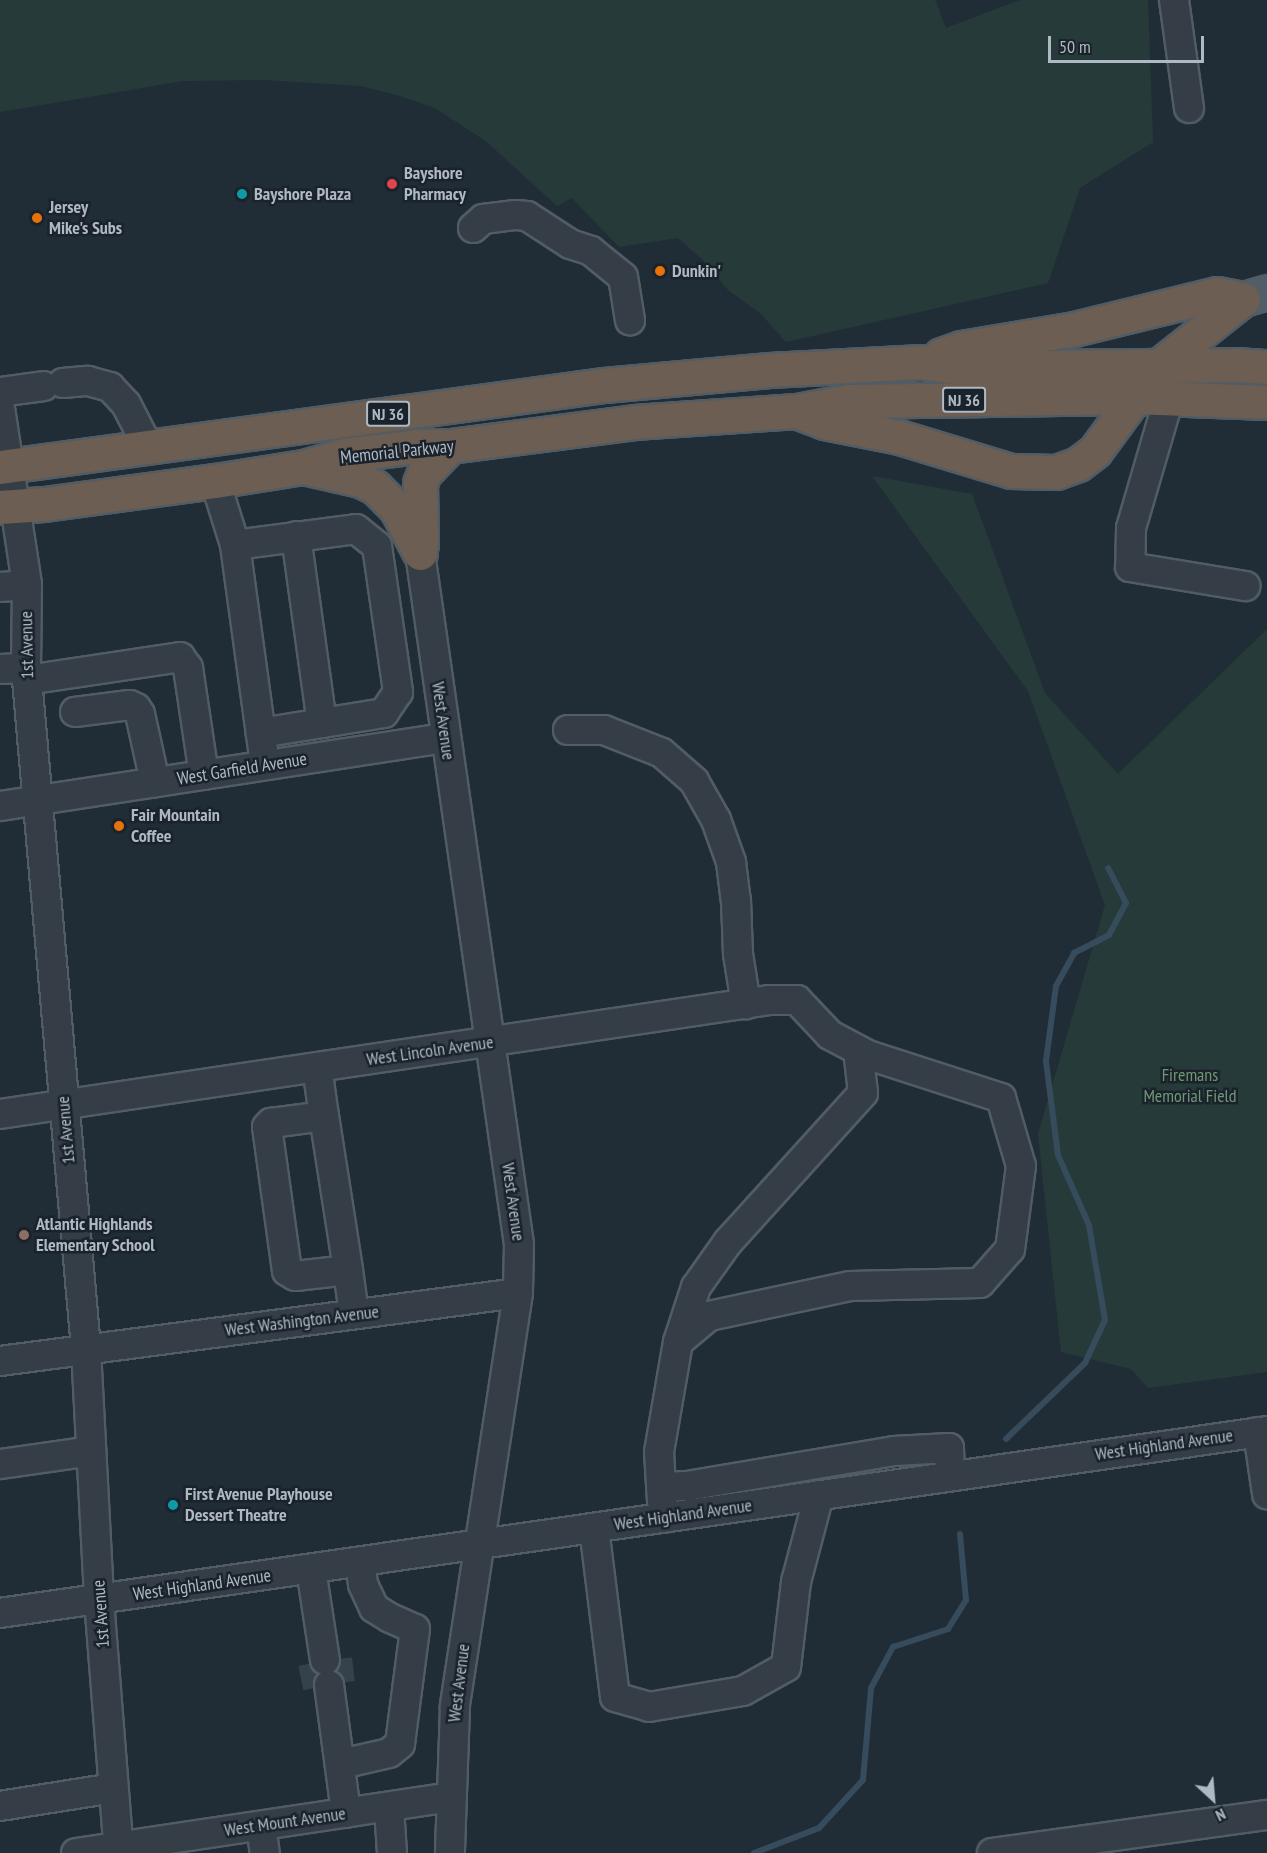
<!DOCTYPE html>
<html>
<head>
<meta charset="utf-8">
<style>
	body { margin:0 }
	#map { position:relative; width:1267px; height:1853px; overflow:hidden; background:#212d36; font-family:"PT Sans Narrow",sans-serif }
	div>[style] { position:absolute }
	.green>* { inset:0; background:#263b39 }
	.stream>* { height:6px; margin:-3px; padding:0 3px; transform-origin:3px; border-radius:3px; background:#364b5c }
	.minor-tunnel>* { height:28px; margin-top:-14px; transform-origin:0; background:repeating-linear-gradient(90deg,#36424b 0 28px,transparent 0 42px) }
	.roads { filter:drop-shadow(2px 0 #525c64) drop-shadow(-2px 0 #525c64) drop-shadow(0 2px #525c64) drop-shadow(0 -2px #525c64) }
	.minor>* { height:28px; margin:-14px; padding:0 14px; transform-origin:14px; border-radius:14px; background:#353e47 }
	.major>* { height:33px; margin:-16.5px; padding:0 16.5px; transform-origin:16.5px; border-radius:16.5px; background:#525e67 }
	.highway>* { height:33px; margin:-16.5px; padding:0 16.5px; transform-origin:16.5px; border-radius:16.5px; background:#6c5e52 }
	.dots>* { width:16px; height:16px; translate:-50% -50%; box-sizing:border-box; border:3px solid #1a232b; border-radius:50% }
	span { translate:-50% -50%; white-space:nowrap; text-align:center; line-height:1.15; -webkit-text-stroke:5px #1a232b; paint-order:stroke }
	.shield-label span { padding:2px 4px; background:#1a232b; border:2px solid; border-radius:4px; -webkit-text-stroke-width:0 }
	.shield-label { font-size:16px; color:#afb9c3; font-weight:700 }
	.poi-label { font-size:18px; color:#afb9c3; font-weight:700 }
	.left { translate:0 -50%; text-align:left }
	.street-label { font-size:18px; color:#afb9c3 }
	.park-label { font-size:18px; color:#709773 }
	.north { position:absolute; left:1183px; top:1769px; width:60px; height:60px; -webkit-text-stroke:4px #1a232b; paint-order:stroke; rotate:154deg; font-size:16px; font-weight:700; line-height:24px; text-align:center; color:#afb9c3 }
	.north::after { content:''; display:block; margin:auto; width:21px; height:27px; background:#afb9c3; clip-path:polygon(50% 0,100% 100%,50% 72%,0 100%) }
	.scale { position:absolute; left:1048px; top:36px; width:156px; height:27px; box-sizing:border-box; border:3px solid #afb9c3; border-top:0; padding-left:8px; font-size:18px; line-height:21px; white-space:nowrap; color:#afb9c3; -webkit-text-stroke:4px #1a232b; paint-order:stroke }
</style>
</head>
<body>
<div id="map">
	<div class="green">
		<i style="clip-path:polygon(0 0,935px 0,946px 28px,1020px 0,1148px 0,1153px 142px,1080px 188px,1048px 283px,786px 342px,760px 313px,728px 290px,702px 259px,678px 238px,619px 247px,572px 198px,557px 206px,487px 142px,435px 108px,400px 96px,361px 86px,265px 80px,183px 81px,0 112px)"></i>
		<i style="clip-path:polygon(872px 476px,972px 494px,1045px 693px,1118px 774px,1267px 629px,1267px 1372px,1148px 1388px,1131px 1369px,1061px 1352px,1038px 1134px,1105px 905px,1028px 691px)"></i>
	</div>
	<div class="stream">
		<i style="left:1006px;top:1439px;width:110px;rotate:-43.9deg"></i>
		<i style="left:1085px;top:1363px;width:47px;rotate:-65.1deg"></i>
		<i style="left:1105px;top:1320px;width:96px;rotate:-99.6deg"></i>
		<i style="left:1089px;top:1225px;width:77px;rotate:-113.9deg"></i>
		<i style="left:1058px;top:1155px;width:95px;rotate:-97.3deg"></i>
		<i style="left:1046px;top:1061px;width:76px;rotate:-82.4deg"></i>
		<i style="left:1056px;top:986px;width:38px;rotate:-61deg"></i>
		<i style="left:1074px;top:953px;width:39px;rotate:-27deg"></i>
		<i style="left:1109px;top:935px;width:36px;rotate:-62deg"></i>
		<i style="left:1126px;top:903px;width:39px;rotate:-117deg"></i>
		<i style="left:754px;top:1853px;width:70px;rotate:-21deg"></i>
		<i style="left:819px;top:1828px;width:65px;rotate:-47.5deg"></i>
		<i style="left:863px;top:1780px;width:92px;rotate:-85deg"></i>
		<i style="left:871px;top:1688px;width:47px;rotate:-61.8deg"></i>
		<i style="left:893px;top:1647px;width:58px;rotate:-18.1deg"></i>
		<i style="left:948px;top:1629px;width:34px;rotate:-58deg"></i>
		<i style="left:966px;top:1600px;width:66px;rotate:-95.2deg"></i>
	</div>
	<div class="minor-tunnel">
		<i style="left:338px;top:1659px;width:24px;rotate:83deg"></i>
		<i style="left:312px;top:1663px;width:25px;rotate:78deg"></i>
	</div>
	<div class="roads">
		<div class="minor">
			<i style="left:1174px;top:0;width:109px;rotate:82.1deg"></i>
			<i style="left:473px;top:228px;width:13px;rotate:-42deg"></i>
			<i style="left:483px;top:219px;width:33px;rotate:-7deg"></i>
			<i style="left:516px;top:215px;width:11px;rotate:5deg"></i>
			<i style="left:527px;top:216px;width:51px;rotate:33.1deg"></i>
			<i style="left:570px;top:244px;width:22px;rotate:18deg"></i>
			<i style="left:591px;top:251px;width:41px;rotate:39.1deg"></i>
			<i style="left:623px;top:277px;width:44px;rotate:80.8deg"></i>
			<i style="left:63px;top:383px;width:25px;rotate:-5deg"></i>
			<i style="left:88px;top:381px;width:23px;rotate:15deg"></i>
			<i style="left:110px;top:387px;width:23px;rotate:47deg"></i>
			<i style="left:126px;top:404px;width:48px;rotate:62.9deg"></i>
			<i style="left:0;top:392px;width:44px;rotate:-7.8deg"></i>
			<i style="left:1169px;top:398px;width:135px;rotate:106.3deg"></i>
			<i style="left:1131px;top:528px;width:39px;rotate:91deg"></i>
			<i style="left:1130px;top:567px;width:117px;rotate:9.4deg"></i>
			<i style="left:0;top:408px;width:179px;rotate:81.3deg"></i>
			<i style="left:27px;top:585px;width:83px;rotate:90.7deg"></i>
			<i style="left:26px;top:668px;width:684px;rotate:84.96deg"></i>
			<i style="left:86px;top:1349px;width:251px;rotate:87deg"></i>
			<i style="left:99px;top:1600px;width:254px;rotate:85.5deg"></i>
			<i style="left:215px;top:481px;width:67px;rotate:72.6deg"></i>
			<i style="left:235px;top:545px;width:207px;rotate:82.2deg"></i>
			<i style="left:296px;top:536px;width:189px;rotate:82.1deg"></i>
			<i style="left:235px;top:545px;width:122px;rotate:-7.5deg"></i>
			<i style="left:356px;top:529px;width:27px;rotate:39deg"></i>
			<i style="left:377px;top:546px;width:148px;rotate:81.8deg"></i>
			<i style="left:398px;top:692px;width:25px;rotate:124deg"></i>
			<i style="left:384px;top:713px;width:125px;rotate:170.8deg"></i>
			<i style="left:420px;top:553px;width:698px;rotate:81.85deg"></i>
			<i style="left:519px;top:1244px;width:49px;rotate:91.2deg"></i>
			<i style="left:518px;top:1293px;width:419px;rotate:98.7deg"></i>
			<i style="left:455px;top:1707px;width:146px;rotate:92deg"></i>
			<i style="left:0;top:587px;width:27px;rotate:-4deg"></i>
			<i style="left:0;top:669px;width:26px;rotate:-2deg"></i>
			<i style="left:27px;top:680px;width:155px;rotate:-8.5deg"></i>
			<i style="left:180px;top:657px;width:14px;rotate:54deg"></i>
			<i style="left:188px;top:668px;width:108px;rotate:81.5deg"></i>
			<i style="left:75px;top:712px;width:55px;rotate:-7.3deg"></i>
			<i style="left:130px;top:705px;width:7px;rotate:27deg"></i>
			<i style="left:136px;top:708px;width:7px;rotate:56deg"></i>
			<i style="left:140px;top:714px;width:70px;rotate:77.6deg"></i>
			<i style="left:568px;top:730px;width:36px"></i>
			<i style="left:604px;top:730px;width:62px;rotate:21.6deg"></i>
			<i style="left:662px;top:753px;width:43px;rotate:41.2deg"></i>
			<i style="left:694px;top:781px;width:45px;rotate:60.6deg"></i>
			<i style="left:716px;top:820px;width:45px;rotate:70.3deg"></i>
			<i style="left:731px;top:862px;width:38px;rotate:83deg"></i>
			<i style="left:736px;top:900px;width:54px;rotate:87.9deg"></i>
			<i style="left:738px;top:954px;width:51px;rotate:80.9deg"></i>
			<i style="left:0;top:806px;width:451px;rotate:-8.7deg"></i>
			<i style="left:317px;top:1067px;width:49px;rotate:81.9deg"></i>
			<i style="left:0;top:1114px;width:777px;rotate:-8.43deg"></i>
			<i style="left:769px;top:1000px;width:28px"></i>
			<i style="left:797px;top:1000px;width:48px;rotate:46.7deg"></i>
			<i style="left:830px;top:1035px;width:43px;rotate:27.8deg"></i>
			<i style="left:868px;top:1055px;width:140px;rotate:17.9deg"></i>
			<i style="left:1001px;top:1098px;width:71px;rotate:73.6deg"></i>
			<i style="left:1021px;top:1166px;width:84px;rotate:97.5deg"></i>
			<i style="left:1010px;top:1249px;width:45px;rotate:131.4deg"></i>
			<i style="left:980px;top:1283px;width:130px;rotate:178.7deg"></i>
			<i style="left:850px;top:1286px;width:144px;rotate:168deg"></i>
			<i style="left:709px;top:1316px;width:40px;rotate:140deg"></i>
			<i style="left:678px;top:1342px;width:112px;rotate:99.8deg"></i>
			<i style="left:659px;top:1452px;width:49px;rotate:86.5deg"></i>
			<i style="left:662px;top:1501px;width:17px;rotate:73deg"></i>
			<i style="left:348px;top:1270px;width:53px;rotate:173.5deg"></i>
			<i style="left:295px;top:1276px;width:9px;rotate:-148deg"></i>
			<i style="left:287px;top:1271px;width:145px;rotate:-97.9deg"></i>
			<i style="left:267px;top:1127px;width:6px;rotate:-45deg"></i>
			<i style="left:271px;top:1123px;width:53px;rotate:-7.5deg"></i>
			<i style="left:324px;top:1116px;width:156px;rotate:81.1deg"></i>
			<i style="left:348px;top:1270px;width:44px;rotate:82.2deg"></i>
			<i style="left:678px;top:1342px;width:58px;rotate:-71.9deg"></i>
			<i style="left:696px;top:1287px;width:55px;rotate:-54.6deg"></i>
			<i style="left:728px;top:1242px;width:201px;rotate:-47.8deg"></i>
			<i style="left:863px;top:1093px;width:43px;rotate:-96.6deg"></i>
			<i style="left:0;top:1361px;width:522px;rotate:-7.48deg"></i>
			<i style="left:1258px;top:1432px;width:63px;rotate:81.7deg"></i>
			<i style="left:0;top:1464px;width:92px;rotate:-8.1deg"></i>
			<i style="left:661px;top:1487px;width:26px;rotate:-2deg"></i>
			<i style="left:687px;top:1486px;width:210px;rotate:-9.6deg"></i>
			<i style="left:894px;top:1451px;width:55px;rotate:-3.1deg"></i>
			<i style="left:949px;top:1448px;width:28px;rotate:88deg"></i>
			<i style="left:594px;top:1528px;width:170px;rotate:82.9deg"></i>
			<i style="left:615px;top:1697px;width:35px;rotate:16deg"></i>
			<i style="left:649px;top:1707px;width:95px;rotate:-9.7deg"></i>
			<i style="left:743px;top:1691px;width:49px;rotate:-29.2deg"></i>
			<i style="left:786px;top:1667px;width:86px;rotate:-83.3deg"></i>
			<i style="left:796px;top:1582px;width:90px;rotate:-75.2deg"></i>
			<i style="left:311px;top:1569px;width:92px;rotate:81.3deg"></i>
			<i style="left:0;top:1613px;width:1280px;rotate:-8.17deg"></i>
			<i style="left:329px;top:1685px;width:129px;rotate:82.4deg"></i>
			<i style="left:341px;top:1764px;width:49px;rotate:-12.9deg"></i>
			<i style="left:389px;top:1753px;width:14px;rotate:-39deg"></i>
			<i style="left:400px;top:1744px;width:116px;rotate:-82.6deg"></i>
			<i style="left:415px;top:1629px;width:27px;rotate:-156deg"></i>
			<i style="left:390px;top:1618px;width:19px;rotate:-148deg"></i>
			<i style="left:374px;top:1608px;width:26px;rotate:-115deg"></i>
			<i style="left:363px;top:1584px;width:22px;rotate:-98deg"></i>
			<i style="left:0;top:1806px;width:115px;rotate:-9deg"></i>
			<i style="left:389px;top:1807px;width:46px;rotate:86.3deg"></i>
			<i style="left:261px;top:1826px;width:27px;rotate:82deg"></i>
			<i style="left:76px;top:1853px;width:379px;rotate:-8.5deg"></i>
			<i style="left:992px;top:1853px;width:278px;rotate:-7.9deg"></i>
		</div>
		<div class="major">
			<i style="left:1243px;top:299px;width:25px;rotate:-16deg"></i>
		</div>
		<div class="highway">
			<i style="left:941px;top:355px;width:21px;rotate:-19deg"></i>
			<i style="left:961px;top:348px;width:115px;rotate:-9.5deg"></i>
			<i style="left:1074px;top:329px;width:147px;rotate:-13.8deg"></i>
			<i style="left:1217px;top:294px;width:26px;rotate:11deg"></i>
			<i style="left:801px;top:413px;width:25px;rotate:21deg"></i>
			<i style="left:824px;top:422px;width:76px;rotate:11.3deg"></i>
			<i style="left:899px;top:437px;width:117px;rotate:16.9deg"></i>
			<i style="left:1011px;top:471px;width:45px;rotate:1.3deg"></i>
			<i style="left:1056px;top:472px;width:23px;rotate:-20deg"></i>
			<i style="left:1078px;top:464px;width:21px;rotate:-37deg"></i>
			<i style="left:1095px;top:451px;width:103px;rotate:-53.7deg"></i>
			<i style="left:1156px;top:368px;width:111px;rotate:-38.4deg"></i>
			<i style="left:0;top:467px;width:610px;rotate:-7.73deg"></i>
			<i style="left:604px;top:385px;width:166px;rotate:-5.2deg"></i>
			<i style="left:769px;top:370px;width:153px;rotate:-3deg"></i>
			<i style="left:922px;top:362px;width:39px;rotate:9deg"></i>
			<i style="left:961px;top:368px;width:276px;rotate:-0.6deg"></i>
			<i style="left:1237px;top:365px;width:30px;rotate:4deg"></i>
			<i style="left:307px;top:468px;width:54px;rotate:12.8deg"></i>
			<i style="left:360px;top:480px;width:17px;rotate:25deg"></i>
			<i style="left:375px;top:487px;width:30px;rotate:45deg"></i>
			<i style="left:396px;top:508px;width:51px;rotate:61.9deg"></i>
			<i style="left:0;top:507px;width:44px;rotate:-3.9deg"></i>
			<i style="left:44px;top:504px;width:173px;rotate:-7.7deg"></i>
			<i style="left:215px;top:481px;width:89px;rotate:-9deg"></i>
			<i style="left:303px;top:467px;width:44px;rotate:-15.9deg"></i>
			<i style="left:345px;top:455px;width:74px;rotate:-7deg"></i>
			<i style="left:418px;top:446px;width:32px"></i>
			<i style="left:450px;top:446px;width:186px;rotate:-7.4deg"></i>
			<i style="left:634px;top:422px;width:163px;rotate:-3.9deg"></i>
			<i style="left:797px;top:411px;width:53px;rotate:-10.9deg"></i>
			<i style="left:849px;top:401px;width:284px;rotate:-0.8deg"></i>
			<i style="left:1133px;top:397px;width:134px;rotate:2.1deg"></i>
			<i style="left:421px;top:545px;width:62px;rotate:-90.9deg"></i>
			<i style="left:420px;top:483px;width:11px;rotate:-68deg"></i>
			<i style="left:424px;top:473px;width:37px;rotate:-46deg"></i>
		</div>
	</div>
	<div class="dots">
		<i style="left:392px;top:184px;background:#e0444e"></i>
		<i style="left:242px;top:194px;background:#0f9aa8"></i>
		<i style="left:37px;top:218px;background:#e8710a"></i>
		<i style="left:660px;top:271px;background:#e8710a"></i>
		<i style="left:119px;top:826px;background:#e8710a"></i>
		<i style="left:24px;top:1235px;background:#8d6e63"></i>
		<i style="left:173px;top:1505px;background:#0f9aa8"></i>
	</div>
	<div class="shield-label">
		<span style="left:964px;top:400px">NJ 36</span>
		<span style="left:388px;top:414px">NJ 36</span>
	</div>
	<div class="poi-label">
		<span class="left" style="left:404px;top:184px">Bayshore<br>Pharmacy</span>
		<span class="left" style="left:254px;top:194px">Bayshore Plaza</span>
		<span class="left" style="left:49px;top:218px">Jersey<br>Mike's Subs</span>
		<span class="left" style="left:672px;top:271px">Dunkin'</span>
		<span class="left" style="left:131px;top:826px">Fair Mountain<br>Coffee</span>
		<span class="left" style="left:36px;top:1235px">Atlantic Highlands<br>Elementary School</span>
		<span class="left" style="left:185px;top:1505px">First Avenue Playhouse<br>Dessert Theatre</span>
	</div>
	<div class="street-label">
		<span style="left:397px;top:452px;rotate:-6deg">Memorial Parkway</span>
		<span style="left:27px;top:645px;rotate:-91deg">1st Avenue</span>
		<span style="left:443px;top:721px;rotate:82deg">West Avenue</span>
		<span style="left:242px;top:769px;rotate:-9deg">West Garfield Avenue</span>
		<span style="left:430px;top:1051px;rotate:-8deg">West Lincoln Avenue</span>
		<span style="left:66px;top:1130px;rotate:-95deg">1st Avenue</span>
		<span style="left:513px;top:1202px;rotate:82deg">West Avenue</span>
		<span style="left:302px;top:1321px;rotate:-7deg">West Washington Avenue</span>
		<span style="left:1164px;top:1445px;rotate:-8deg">West Highland Avenue</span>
		<span style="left:683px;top:1515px;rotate:-8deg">West Highland Avenue</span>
		<span style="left:202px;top:1585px;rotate:-8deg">West Highland Avenue</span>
		<span style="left:101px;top:1614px;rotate:-94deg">1st Avenue</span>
		<span style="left:459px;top:1683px;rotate:-83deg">West Avenue</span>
		<span style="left:285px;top:1822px;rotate:-8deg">West Mount Avenue</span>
	</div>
	<div class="park-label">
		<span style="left:1190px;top:1086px">Firemans<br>Memorial Field</span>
	</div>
	<div class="north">N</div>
	<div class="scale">50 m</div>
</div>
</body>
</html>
